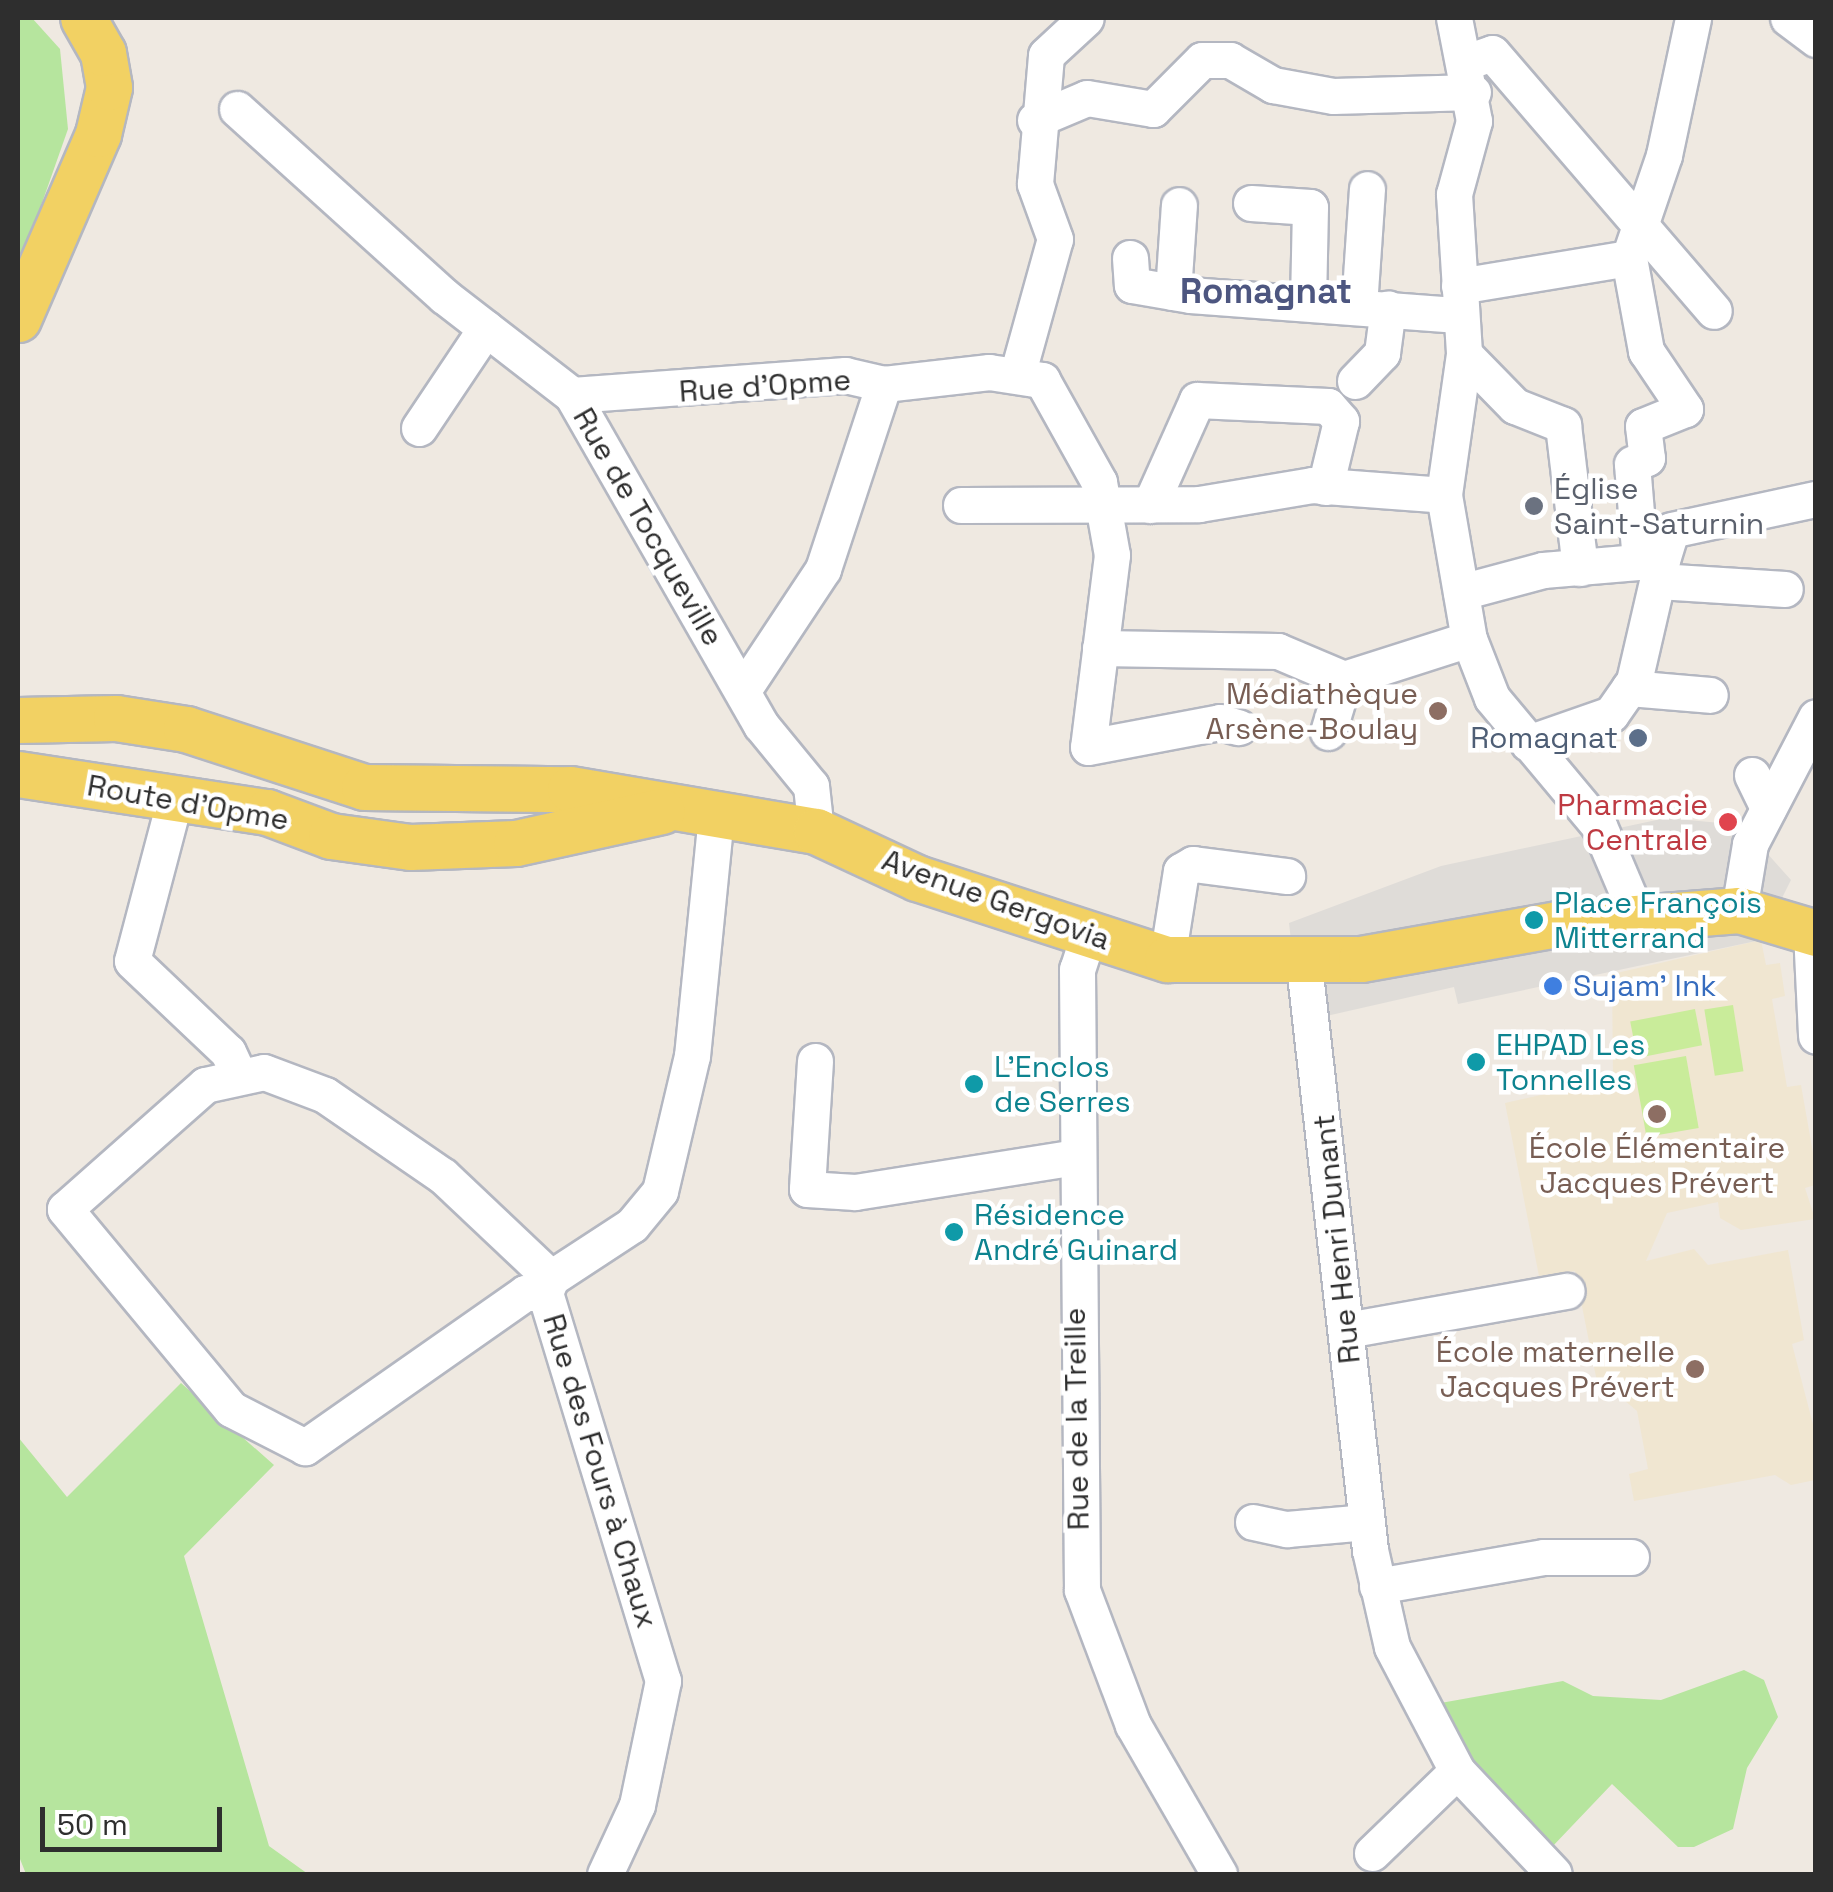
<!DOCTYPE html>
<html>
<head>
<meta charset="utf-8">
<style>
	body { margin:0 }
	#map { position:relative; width:1833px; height:1892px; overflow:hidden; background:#efe9e1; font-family:"Space Grotesk",sans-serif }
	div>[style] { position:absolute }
	.education>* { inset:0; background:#f0e6d1 }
	.green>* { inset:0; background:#b6e59e }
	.pitch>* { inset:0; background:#c9ec9a; transform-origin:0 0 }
	.plaza>* { inset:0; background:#dfdcd8 }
	.roads { filter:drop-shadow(2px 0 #b4b7c1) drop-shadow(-2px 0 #b4b7c1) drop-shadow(0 2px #b4b7c1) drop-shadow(0 -2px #b4b7c1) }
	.minor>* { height:35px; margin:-17.5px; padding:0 17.5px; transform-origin:17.5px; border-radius:17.5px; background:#fff }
	.major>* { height:45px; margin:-22.5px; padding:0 22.5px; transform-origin:22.5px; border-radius:22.5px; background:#f2d163 }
	.dots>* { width:28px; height:28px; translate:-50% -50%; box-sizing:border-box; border:5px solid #fff; border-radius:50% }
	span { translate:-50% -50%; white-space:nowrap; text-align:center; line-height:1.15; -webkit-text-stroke:9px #fff; paint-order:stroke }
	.street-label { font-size:30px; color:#2e2e2e }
	.worship-label { font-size:30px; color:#5b616d }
	.left { translate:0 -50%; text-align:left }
	.education-label { font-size:30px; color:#785e54 }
	.right { translate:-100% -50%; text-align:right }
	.service-label { font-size:30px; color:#4e5e75 }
	.health-label { font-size:30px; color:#be3a42 }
	.culture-label { font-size:30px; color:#0d838f }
	.shop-label { font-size:30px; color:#366cbe }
	.quarter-label { font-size:35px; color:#4d5680; font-weight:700 }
	.frame { position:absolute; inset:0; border:20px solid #2e2e2e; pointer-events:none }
	.scale { position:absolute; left:40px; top:1807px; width:182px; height:45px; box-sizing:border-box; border:5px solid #2e2e2e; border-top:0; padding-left:12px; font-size:30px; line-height:35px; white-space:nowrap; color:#2e2e2e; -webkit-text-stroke:8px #fff; paint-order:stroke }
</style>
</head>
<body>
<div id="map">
	<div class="education">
		<i style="clip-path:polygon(1761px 940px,1766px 965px,1780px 963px,1785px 996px,1772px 999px,1787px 1087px,1801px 1085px,1816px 1170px,1815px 1185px,1805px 1188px,1815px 1219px,1741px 1230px,1720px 1218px,1718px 1202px,1667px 1213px,1646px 1261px,1694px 1249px,1708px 1265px,1788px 1250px,1804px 1340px,1792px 1344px,1815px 1432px,1815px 1480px,1791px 1485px,1775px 1475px,1634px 1501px,1629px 1474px,1648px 1469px,1637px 1411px,1618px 1395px,1600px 1397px,1575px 1271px,1539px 1276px,1505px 1103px,1613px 1079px,1612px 974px)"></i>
	</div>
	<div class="green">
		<i style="clip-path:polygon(18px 18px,32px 18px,60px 49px,68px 129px,18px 271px)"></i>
		<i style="clip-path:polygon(181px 1383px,274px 1465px,184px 1556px,269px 1846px,308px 1874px,26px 1874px,18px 1854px,18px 1437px,67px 1497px)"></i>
		<i style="clip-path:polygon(1744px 1670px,1764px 1680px,1778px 1717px,1747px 1768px,1733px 1829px,1694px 1847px,1678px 1847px,1612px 1784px,1551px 1848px,1472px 1765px,1435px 1704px,1563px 1681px,1593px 1696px,1661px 1700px)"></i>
	</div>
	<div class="pitch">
		<i style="left:1733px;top:1005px;width:67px;height:29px;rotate:81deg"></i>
		<i style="left:1695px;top:1009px;width:37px;height:66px;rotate:79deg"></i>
		<i style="left:1686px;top:1056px;width:73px;height:53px;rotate:80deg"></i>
	</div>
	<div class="plaza">
		<i style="clip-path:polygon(1666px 818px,1742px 825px,1791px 880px,1761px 940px,1458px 1004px,1454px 987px,1300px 1022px,1289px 923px,1441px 866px)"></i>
	</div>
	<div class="roads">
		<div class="minor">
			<i style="left:1454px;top:18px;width:105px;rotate:79deg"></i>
			<i style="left:1474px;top:121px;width:76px;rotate:105.3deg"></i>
			<i style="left:1454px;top:194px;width:160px;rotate:86.4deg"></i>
			<i style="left:1464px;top:354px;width:142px;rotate:98.1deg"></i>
			<i style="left:1444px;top:495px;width:146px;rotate:80.2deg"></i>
			<i style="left:1469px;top:639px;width:63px;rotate:68.7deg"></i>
			<i style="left:1492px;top:698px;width:167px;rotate:50.1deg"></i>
			<i style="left:1599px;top:826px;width:100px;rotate:67deg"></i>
			<i style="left:1788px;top:18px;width:35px;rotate:37deg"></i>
			<i style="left:1469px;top:61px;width:24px;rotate:-19deg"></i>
			<i style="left:1492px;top:53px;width:340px;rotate:49.3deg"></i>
			<i style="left:237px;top:109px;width:279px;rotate:42.1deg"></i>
			<i style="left:444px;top:296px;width:162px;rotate:37.7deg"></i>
			<i style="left:572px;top:395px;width:380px;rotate:60.2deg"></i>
			<i style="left:761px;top:725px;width:79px;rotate:50.7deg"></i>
			<i style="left:811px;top:786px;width:45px;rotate:83.7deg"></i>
			<i style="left:1035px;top:120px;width:56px;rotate:-22.9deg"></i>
			<i style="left:1087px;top:98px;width:67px;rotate:9.5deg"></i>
			<i style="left:1153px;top:109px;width:69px;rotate:-45deg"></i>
			<i style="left:1202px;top:60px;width:28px"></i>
			<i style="left:1230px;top:60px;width:50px;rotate:30.2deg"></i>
			<i style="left:1273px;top:85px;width:61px;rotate:10.4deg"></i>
			<i style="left:1333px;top:96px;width:140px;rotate:-1.6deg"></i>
			<i style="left:1251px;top:203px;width:59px;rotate:3.9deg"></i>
			<i style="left:1310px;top:207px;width:94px;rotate:91.2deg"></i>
			<i style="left:1130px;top:258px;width:27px;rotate:86deg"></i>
			<i style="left:1132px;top:285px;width:59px;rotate:9.8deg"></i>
			<i style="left:1190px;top:295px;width:269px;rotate:4.3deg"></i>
			<i style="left:1629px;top:258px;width:95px;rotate:79.6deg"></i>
			<i style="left:1646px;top:351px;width:70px;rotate:56.1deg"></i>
			<i style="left:1685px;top:409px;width:45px;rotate:158deg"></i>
			<i style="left:1643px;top:426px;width:32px;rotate:83deg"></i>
			<i style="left:1647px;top:458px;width:16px;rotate:158deg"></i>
			<i style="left:1632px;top:464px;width:98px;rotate:85.3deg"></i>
			<i style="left:1459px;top:286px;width:172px;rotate:-9.4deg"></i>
			<i style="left:1629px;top:258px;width:109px;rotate:-71.2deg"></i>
			<i style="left:1664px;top:155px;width:140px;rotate:-78deg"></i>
			<i style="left:1173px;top:292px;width:87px;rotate:-86.1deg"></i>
			<i style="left:1359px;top:306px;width:117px;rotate:-86.1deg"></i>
			<i style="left:1464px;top:354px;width:73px;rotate:45.6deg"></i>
			<i style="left:1515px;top:406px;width:52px;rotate:21.6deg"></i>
			<i style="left:1563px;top:425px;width:144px;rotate:83.2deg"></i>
			<i style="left:1018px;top:372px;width:138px;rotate:-74.5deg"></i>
			<i style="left:1055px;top:239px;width:59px;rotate:-110deg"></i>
			<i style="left:1035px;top:184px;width:129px;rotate:-85.1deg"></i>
			<i style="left:1046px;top:55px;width:54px;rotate:-42.8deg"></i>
			<i style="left:1355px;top:381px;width:39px;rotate:-46deg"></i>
			<i style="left:1382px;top:353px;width:45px;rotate:-82.4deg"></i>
			<i style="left:572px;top:395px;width:274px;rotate:-4.2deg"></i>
			<i style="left:845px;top:375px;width:40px;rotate:13deg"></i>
			<i style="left:884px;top:384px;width:106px;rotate:-6.5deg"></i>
			<i style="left:989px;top:372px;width:54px;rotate:8.6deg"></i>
			<i style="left:1042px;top:380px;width:117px;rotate:60.8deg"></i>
			<i style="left:1099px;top:482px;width:74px;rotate:79.9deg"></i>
			<i style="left:1112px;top:555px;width:193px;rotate:97.1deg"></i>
			<i style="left:1088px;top:747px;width:134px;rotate:-10.7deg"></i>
			<i style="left:1220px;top:722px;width:19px;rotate:16deg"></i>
			<i style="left:419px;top:428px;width:120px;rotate:-56.2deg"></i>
			<i style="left:961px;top:505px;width:238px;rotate:-0.2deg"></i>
			<i style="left:1199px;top:504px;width:115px;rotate:-9.5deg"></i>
			<i style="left:1312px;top:485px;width:132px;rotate:4.3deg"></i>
			<i style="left:1150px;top:505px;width:115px;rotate:-65.9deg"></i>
			<i style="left:1197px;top:400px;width:131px;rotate:2.6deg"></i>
			<i style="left:1328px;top:406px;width:20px;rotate:49deg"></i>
			<i style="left:1341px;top:421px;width:68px;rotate:103.6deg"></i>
			<i style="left:1658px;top:581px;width:127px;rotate:3.6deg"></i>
			<i style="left:1461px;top:592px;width:85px;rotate:-15deg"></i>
			<i style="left:1543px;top:570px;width:119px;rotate:-4.8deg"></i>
			<i style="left:1662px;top:560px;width:31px;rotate:-73deg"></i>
			<i style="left:1671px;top:530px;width:148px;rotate:-12.1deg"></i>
			<i style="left:1100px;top:648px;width:178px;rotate:1deg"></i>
			<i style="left:1278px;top:651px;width:72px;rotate:23deg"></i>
			<i style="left:1344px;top:679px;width:131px;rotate:-17.7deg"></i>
			<i style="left:1629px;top:688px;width:81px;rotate:4.9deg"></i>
			<i style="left:743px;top:690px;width:145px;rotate:-56.5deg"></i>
			<i style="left:823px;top:569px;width:195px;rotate:-71.8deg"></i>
			<i style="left:1328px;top:732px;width:55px;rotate:-73.2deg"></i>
			<i style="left:1528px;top:743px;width:88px;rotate:-19.3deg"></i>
			<i style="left:1611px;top:714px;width:40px;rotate:-55.1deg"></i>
			<i style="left:1634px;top:681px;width:124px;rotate:-77deg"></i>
			<i style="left:1752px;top:775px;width:37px;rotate:64deg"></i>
			<i style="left:174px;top:802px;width:164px;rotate:104.8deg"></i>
			<i style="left:132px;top:961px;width:132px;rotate:43.5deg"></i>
			<i style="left:228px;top:1052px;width:23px;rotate:65deg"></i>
			<i style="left:1739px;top:910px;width:67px;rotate:-80.5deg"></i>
			<i style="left:1750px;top:844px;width:143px;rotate:-62.5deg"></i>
			<i style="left:1811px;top:932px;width:104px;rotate:87.2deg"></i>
			<i style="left:1089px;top:933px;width:38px;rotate:108deg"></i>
			<i style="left:1077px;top:969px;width:621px;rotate:89.54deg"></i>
			<i style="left:1082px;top:1590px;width:144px;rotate:69.3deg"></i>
			<i style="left:1133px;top:1725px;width:172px;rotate:60deg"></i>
			<i style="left:1303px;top:956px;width:598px;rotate:83.56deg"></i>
			<i style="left:1370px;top:1550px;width:99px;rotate:77.2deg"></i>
			<i style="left:1392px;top:1647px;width:140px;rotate:62.3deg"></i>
			<i style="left:1457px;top:1771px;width:141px;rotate:46.7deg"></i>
			<i style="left:1167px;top:959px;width:89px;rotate:-81deg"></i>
			<i style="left:1181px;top:871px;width:14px;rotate:-30deg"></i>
			<i style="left:1193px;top:864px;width:95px;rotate:7.3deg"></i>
			<i style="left:815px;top:1061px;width:128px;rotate:93.6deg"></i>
			<i style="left:807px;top:1189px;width:48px;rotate:3.6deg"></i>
			<i style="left:855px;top:1192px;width:224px;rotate:-9deg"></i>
			<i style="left:545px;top:1293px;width:20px;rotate:180deg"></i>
			<i style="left:525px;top:1293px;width:269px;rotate:145deg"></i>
			<i style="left:305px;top:1447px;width:83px;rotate:-152.8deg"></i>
			<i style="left:231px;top:1409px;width:260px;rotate:-129.7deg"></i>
			<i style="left:65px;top:1209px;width:187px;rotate:-41.5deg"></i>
			<i style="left:205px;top:1085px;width:60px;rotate:-12.4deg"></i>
			<i style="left:264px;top:1072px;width:65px;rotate:20.7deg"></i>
			<i style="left:325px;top:1095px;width:143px;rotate:34.5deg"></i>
			<i style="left:443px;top:1176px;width:149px;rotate:43.4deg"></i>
			<i style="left:1347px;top:1330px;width:223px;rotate:-10.1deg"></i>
			<i style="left:1253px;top:1522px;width:35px;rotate:12deg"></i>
			<i style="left:1287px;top:1529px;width:80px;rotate:-5deg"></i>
			<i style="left:1377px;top:1586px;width:169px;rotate:-9.9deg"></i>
			<i style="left:1544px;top:1557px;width:87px"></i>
			<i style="left:1372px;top:1853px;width:118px;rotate:-44deg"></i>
			<i style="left:605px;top:1874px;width:76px;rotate:-65.1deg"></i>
			<i style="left:637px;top:1805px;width:127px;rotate:-78.2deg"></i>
			<i style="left:663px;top:1681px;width:406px;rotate:-106.9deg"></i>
			<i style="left:545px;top:1293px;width:16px;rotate:-68deg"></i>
			<i style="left:551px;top:1278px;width:97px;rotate:-33.2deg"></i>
			<i style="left:632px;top:1225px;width:44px;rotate:-50.5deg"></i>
			<i style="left:660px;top:1191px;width:139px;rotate:-76.7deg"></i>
			<i style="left:692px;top:1056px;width:241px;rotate:-84.3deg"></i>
		</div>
		<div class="major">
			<i style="left:18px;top:319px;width:202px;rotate:-66.6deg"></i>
			<i style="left:98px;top:134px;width:48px;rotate:-76.8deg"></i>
			<i style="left:109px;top:87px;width:35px;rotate:-100deg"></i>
			<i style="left:103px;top:53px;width:40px;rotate:-119.7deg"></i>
			<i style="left:18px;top:720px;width:98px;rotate:-1.2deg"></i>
			<i style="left:116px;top:718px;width:71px;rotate:8.9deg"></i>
			<i style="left:186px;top:729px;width:187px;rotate:18deg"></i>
			<i style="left:364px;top:787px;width:206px;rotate:0.6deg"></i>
			<i style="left:570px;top:789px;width:250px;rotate:9.7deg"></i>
			<i style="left:816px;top:831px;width:111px;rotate:25deg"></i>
			<i style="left:917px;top:878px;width:263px;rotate:18deg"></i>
			<i style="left:1167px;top:959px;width:194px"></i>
			<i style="left:1361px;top:959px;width:200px;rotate:-10.1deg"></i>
			<i style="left:1558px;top:924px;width:182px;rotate:-4.4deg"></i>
			<i style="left:1739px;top:910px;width:80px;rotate:16.6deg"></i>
			<i style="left:18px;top:774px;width:252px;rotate:8.7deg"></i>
			<i style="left:267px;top:812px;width:68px;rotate:20.6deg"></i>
			<i style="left:331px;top:836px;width:80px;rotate:7.9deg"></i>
			<i style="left:410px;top:847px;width:106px;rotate:-2.2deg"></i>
			<i style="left:516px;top:843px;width:149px;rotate:-12.4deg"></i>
		</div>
	</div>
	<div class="dots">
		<i style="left:1534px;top:506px;background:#6b7280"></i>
		<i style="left:1438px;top:711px;background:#8d6e63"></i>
		<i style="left:1638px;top:738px;background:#5c6f8a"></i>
		<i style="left:1728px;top:822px;background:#e0444e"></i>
		<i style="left:1534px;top:920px;background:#0f9aa8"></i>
		<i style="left:1553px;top:986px;background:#3f7fe0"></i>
		<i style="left:1476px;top:1062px;background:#0f9aa8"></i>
		<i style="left:974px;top:1084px;background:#0f9aa8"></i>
		<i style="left:1657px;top:1114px;background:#8d6e63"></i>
		<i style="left:954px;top:1232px;background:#0f9aa8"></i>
		<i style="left:1695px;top:1369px;background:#8d6e63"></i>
	</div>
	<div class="street-label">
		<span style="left:765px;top:386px;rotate:-4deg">Rue d'Opme</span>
		<span style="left:648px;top:527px;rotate:60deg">Rue de Tocqueville</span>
		<span style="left:188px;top:803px;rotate:10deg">Route d'Opme</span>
		<span style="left:996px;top:900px;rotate:20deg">Avenue Gergovia</span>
		<span style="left:1337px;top:1239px;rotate:-96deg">Rue Henri Dunant</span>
		<span style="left:1077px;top:1419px;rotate:-91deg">Rue de la Treille</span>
		<span style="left:600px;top:1471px;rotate:73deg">Rue des Fours à Chaux</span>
	</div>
	<div class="worship-label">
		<span class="left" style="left:1554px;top:506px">Église<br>Saint-Saturnin</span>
	</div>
	<div class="education-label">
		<span class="right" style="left:1418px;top:711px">Médiathèque<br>Arsène-Boulay</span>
		<span style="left:1657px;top:1165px">École Élémentaire<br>Jacques Prévert</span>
		<span class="right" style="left:1675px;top:1369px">École maternelle<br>Jacques Prévert</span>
	</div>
	<div class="service-label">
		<span class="right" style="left:1618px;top:738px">Romagnat</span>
	</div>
	<div class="health-label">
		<span class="right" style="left:1708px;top:822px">Pharmacie<br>Centrale</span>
	</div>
	<div class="culture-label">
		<span class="left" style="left:1554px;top:920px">Place François<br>Mitterrand</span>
		<span class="left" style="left:1496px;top:1062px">EHPAD Les<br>Tonnelles</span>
		<span class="left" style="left:994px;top:1084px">L'Enclos<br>de Serres</span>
		<span class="left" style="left:974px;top:1232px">Résidence<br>André Guinard</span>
	</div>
	<div class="shop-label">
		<span class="left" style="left:1573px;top:986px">Sujam' Ink</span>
	</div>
	<div class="quarter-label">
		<span style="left:1266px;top:291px">Romagnat</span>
	</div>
	<div class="frame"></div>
	<div class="scale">50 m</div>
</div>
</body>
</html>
